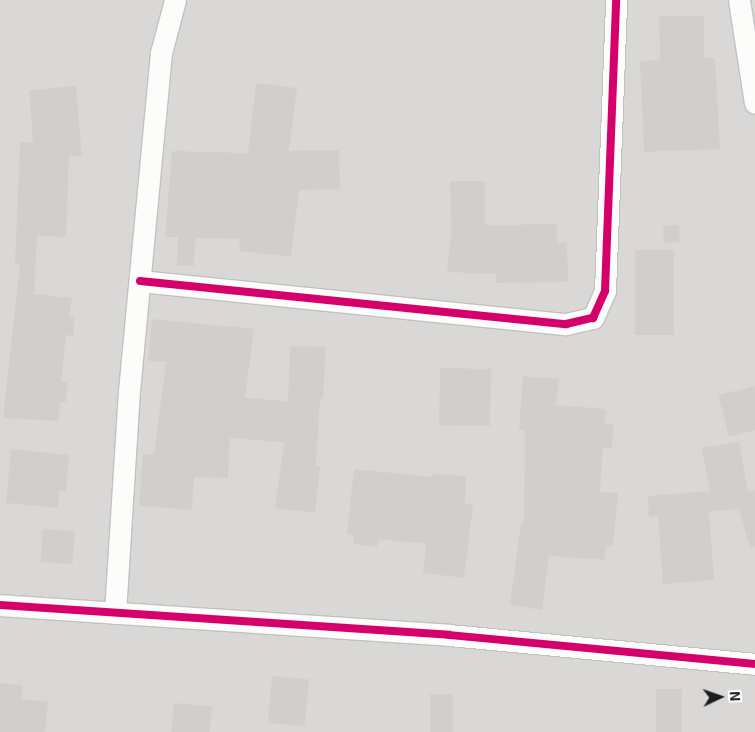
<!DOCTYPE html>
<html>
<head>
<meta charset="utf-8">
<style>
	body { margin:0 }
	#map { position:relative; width:755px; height:732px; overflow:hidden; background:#ebe8e5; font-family:"Exo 2",sans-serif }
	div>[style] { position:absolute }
	.residential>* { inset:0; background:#dad8d7; transform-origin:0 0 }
	.building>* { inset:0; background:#d2cecc; transform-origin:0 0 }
	.roads { filter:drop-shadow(1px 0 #c2c1c0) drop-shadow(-1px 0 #c2c1c0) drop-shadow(0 1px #c2c1c0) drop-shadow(0 -1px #c2c1c0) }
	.street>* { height:21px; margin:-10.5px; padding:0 10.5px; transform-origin:10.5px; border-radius:10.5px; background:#fcfcfb }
	.cycleway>* { height:8px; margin:-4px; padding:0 4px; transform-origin:4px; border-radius:4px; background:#d6006c }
	span { translate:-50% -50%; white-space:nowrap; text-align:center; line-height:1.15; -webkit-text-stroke:4.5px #fff; paint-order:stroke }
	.north { position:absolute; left:695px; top:672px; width:50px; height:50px; -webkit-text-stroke:4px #fff; paint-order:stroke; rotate:87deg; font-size:14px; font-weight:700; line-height:20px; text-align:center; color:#1d1d1d }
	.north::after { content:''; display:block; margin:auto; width:18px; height:22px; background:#1d1d1d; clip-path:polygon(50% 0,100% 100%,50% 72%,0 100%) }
</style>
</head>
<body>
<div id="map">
	<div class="residential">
		<i style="left:0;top:0;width:755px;height:732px"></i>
	</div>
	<div class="building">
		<i style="clip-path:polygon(659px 16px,704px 16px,704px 58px,715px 58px,720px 149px,644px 152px,640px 61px,660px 60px)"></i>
		<i style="clip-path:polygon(256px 83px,297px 88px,289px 151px,339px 150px,340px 189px,299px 190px,291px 257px,239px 251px,240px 239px,195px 238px,194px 266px,177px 266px,178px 237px,165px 237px,172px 151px,248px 153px)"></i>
		<i style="clip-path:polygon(76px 86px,82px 157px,69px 155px,66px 237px,37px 236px,34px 294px,72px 298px,69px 317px,75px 317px,73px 336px,66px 335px,61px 382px,67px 382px,66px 402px,60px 402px,58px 421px,3px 418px,20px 264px,15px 264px,20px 142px,33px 142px,29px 90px)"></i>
		<i style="clip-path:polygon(450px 181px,485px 181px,485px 225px,557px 224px,557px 244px,567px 243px,568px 282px,496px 283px,496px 274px,447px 272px,451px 235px)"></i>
		<i style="left:679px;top:225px;width:17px;height:16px;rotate:87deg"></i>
		<i style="left:635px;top:250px;width:39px;height:85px"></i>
		<i style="clip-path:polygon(152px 319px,254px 329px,245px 398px,288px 401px,290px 346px,326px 347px,323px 399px,320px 399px,316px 466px,320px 467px,315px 513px,275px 508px,284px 442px,230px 438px,228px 478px,194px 477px,192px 510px,139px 506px,143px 454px,154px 455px,166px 362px,148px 361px)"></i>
		<i style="left:440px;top:368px;width:51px;height:57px;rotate:1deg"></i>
		<i style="clip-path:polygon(523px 376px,559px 379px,556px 405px,606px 409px,605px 424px,614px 424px,612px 449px,603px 448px,600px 492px,618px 493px,613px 546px,606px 545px,605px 560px,549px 556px,542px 610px,510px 605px,521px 523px,524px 523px,525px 431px,519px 430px)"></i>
		<i style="clip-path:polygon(755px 386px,755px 430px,729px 437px,718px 395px)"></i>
		<i style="clip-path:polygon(739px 442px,748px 492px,755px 490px,755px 547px,750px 548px,739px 509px,709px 512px,714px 580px,663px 584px,658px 516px,649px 517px,648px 496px,710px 491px,702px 448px)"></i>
		<i style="clip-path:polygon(11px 449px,69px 455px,66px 491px,59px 491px,58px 508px,6px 503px)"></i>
		<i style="clip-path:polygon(354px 469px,432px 477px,432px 474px,466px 476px,465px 504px,473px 505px,464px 578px,423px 573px,426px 544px,378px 539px,377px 547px,353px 544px,354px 535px,347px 534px)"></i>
		<i style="left:43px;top:529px;width:32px;height:33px;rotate:4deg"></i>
		<i style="left:272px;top:676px;width:37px;height:47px;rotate:5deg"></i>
		<i style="clip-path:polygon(0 683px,23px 685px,21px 699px,48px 702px,45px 732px,0 732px)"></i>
		<i style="left:656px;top:689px;width:26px;height:43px"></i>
		<i style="left:430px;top:694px;width:23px;height:38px"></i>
		<i style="left:174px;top:703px;width:38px;height:29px;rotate:5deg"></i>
	</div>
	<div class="roads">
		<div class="street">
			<i style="left:739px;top:0;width:104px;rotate:81.2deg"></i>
			<i style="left:140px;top:281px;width:428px;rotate:5.8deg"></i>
			<i style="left:566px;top:324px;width:28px;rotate:-13deg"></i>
			<i style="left:593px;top:318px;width:30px;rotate:-66deg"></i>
			<i style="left:605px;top:291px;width:291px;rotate:-87.8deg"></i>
			<i style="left:0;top:605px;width:450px;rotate:3.8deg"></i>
			<i style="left:449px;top:635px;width:307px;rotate:5.4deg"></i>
			<i style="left:115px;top:613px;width:222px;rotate:-86.4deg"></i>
			<i style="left:129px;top:391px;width:340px;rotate:-84.6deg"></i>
			<i style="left:161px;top:53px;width:55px;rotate:-75.2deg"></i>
		</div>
	</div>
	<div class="cycleway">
		<i style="left:140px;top:281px;width:428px;rotate:5.8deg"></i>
		<i style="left:566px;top:324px;width:28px;rotate:-13deg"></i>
		<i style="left:593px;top:318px;width:30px;rotate:-66deg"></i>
		<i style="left:605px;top:291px;width:291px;rotate:-87.8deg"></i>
		<i style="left:0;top:605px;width:450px;rotate:3.8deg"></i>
		<i style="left:449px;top:635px;width:307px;rotate:5.4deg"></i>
	</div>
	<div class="north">N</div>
</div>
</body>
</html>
